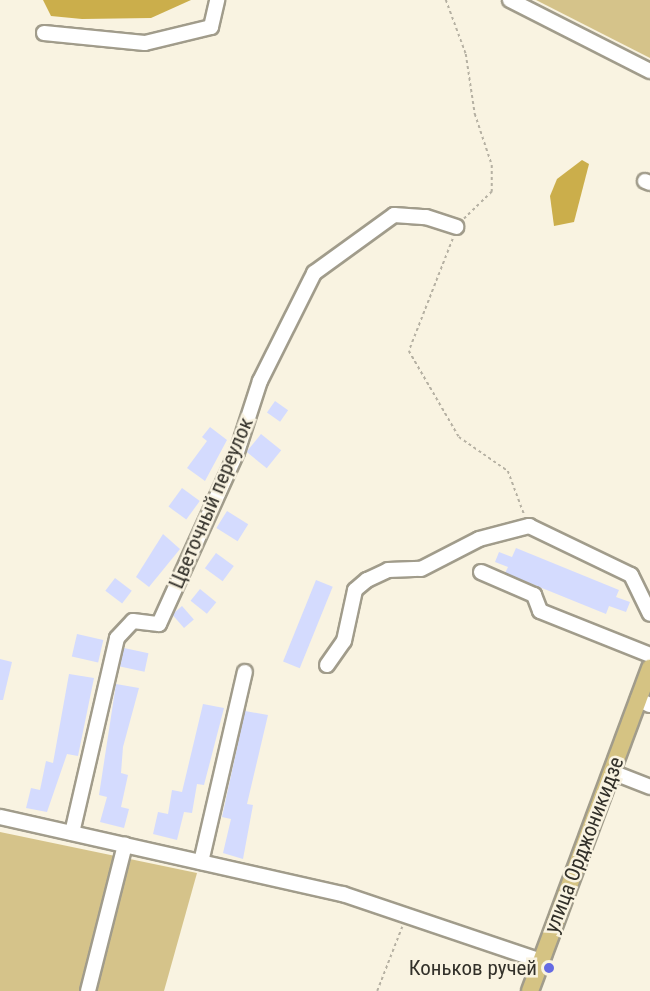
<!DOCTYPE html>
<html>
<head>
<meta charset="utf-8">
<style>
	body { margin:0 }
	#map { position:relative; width:650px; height:991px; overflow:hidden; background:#f9f3e1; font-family:"Roboto Condensed",sans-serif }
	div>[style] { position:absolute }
	.green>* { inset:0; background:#d5c38a }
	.water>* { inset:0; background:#cbae4b }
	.building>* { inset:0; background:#d4dbfe; transform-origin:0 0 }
	.path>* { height:1.5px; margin-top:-0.75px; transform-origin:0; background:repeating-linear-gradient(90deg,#b6b1a3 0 3px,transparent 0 6px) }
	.roads { filter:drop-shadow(2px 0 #a19c8b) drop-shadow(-2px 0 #a19c8b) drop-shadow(0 2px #a19c8b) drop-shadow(0 -2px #a19c8b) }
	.minor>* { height:14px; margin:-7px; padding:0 7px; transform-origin:7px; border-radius:7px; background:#fff }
	.major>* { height:16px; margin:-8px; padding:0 8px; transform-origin:8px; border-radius:8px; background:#d5c383 }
	.dots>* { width:16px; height:16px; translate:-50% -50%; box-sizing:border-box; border:3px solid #f9f3e1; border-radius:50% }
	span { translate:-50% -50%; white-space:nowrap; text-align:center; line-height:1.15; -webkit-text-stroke:5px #f9f3e1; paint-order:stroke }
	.street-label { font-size:21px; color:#323029 }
	.poi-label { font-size:21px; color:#323029 }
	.right { translate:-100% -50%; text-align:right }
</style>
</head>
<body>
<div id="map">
	<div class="green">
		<i style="clip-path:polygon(536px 0,650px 0,650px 58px)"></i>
		<i style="clip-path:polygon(0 832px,197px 873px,164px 991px,0 991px)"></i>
	</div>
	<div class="water">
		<i style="clip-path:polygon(43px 0,191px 0,151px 18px,82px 19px,51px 16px)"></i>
		<i style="clip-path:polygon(582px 160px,589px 164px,574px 222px,554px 226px,550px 196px,557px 179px)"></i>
	</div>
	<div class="building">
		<i style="left:275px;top:401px;width:16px;height:14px;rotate:35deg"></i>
		<i style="clip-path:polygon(210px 427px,227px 440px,205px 481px,187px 468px,207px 441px,202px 437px)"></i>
		<i style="left:261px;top:434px;width:26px;height:23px;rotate:39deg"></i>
		<i style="left:182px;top:488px;width:22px;height:23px;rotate:36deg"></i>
		<i style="left:227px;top:511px;width:25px;height:20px;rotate:32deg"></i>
		<i style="clip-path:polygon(163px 534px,180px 549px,149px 587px,136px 577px)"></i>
		<i style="clip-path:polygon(516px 548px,619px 590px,616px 597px,630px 602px,626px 612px,609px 606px,606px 614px,505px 573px,508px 567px,495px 562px,499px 552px,512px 557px)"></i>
		<i style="left:216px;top:553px;width:22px;height:19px;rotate:36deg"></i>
		<i style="left:115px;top:578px;width:21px;height:16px;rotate:37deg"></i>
		<i style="left:316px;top:580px;width:18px;height:88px;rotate:22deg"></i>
		<i style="left:200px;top:589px;width:21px;height:15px;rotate:39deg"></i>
		<i style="left:182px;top:606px;width:18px;height:13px;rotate:49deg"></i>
		<i style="left:77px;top:634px;width:27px;height:23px;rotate:13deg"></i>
		<i style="left:124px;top:648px;width:25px;height:19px;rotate:12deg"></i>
		<i style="clip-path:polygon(0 659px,12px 662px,3px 700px,0 700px)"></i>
		<i style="clip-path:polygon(69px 674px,94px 678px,78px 756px,67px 754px,47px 812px,26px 808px,31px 788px,40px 790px,46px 761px,53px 763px)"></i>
		<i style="clip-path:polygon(116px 684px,139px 688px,123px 747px,121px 773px,128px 775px,121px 807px,129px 809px,124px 828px,100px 822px,107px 797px,99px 795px)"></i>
		<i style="clip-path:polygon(203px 704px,224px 708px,204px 785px,197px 784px,192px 813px,184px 812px,177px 840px,153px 834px,158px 812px,168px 814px,172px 790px,182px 792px)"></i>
		<i style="clip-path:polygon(245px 711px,268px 715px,247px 804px,253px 805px,243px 859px,223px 853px,231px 819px,222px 817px)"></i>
	</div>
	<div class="path">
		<i style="left:446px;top:0;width:58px;rotate:69.7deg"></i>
		<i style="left:466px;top:54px;width:61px;rotate:81.5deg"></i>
		<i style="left:475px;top:114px;width:54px;rotate:71.6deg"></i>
		<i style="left:492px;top:165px;width:27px;rotate:90deg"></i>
		<i style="left:492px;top:192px;width:39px;rotate:136deg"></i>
		<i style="left:453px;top:239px;width:120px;rotate:111.4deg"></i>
		<i style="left:409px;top:351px;width:99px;rotate:59.8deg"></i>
		<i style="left:459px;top:437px;width:60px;rotate:34.8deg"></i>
		<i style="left:508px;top:471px;width:46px;rotate:69.6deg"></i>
		<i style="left:377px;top:991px;width:69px;rotate:-68.7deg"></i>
	</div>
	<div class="roads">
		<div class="minor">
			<i style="left:510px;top:0;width:157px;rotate:26.9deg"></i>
			<i style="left:44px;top:33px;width:101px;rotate:5.7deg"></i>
			<i style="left:145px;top:43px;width:68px;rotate:-13.6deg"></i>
			<i style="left:211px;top:27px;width:28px;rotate:-77deg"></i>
			<i style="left:645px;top:181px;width:5px;rotate:22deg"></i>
			<i style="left:481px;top:572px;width:58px;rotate:23.5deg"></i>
			<i style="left:534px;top:595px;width:17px;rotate:69deg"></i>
			<i style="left:540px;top:611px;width:118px;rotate:21.8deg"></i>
			<i style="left:327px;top:665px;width:29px;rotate:-55deg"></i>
			<i style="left:344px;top:641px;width:52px;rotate:-77.8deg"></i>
			<i style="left:355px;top:590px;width:16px;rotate:-40deg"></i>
			<i style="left:367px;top:580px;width:23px;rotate:-25deg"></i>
			<i style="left:388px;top:570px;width:33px;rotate:-2deg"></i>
			<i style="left:421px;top:569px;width:65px;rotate:-27.3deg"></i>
			<i style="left:479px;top:539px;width:52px;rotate:-14.6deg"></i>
			<i style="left:529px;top:526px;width:113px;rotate:25.7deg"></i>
			<i style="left:631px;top:575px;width:43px;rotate:64deg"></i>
			<i style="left:638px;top:699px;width:13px;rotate:27deg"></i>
			<i style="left:612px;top:772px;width:41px;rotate:21.5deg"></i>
			<i style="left:0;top:817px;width:352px;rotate:12.7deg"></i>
			<i style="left:343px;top:894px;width:209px;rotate:18.7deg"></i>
			<i style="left:72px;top:833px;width:200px;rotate:-77deg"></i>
			<i style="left:117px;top:638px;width:23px;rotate:-47deg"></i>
			<i style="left:133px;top:621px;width:26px;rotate:7deg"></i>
			<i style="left:159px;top:624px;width:189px;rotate:-65.6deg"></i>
			<i style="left:237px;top:452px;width:75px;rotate:-72.1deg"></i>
			<i style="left:260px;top:381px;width:121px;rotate:-63.4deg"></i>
			<i style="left:314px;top:273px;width:99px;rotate:-35.9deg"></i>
			<i style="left:394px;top:215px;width:32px;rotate:4deg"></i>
			<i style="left:426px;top:217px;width:32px;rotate:18deg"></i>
			<i style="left:201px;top:862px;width:195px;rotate:-77deg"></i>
			<i style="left:88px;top:991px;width:151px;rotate:-75.8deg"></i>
		</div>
		<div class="major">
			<i style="left:530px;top:991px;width:345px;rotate:-69.6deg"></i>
		</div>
	</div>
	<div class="dots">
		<i style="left:549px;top:968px;background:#656ae3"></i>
	</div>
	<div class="street-label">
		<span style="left:211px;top:503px;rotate:-67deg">Цветочный переулок</span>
		<span style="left:584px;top:845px;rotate:-69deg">улица Орджоникидзе</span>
	</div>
	<div class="poi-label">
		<span class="right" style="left:537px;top:968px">Коньков ручей</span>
	</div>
</div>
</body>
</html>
